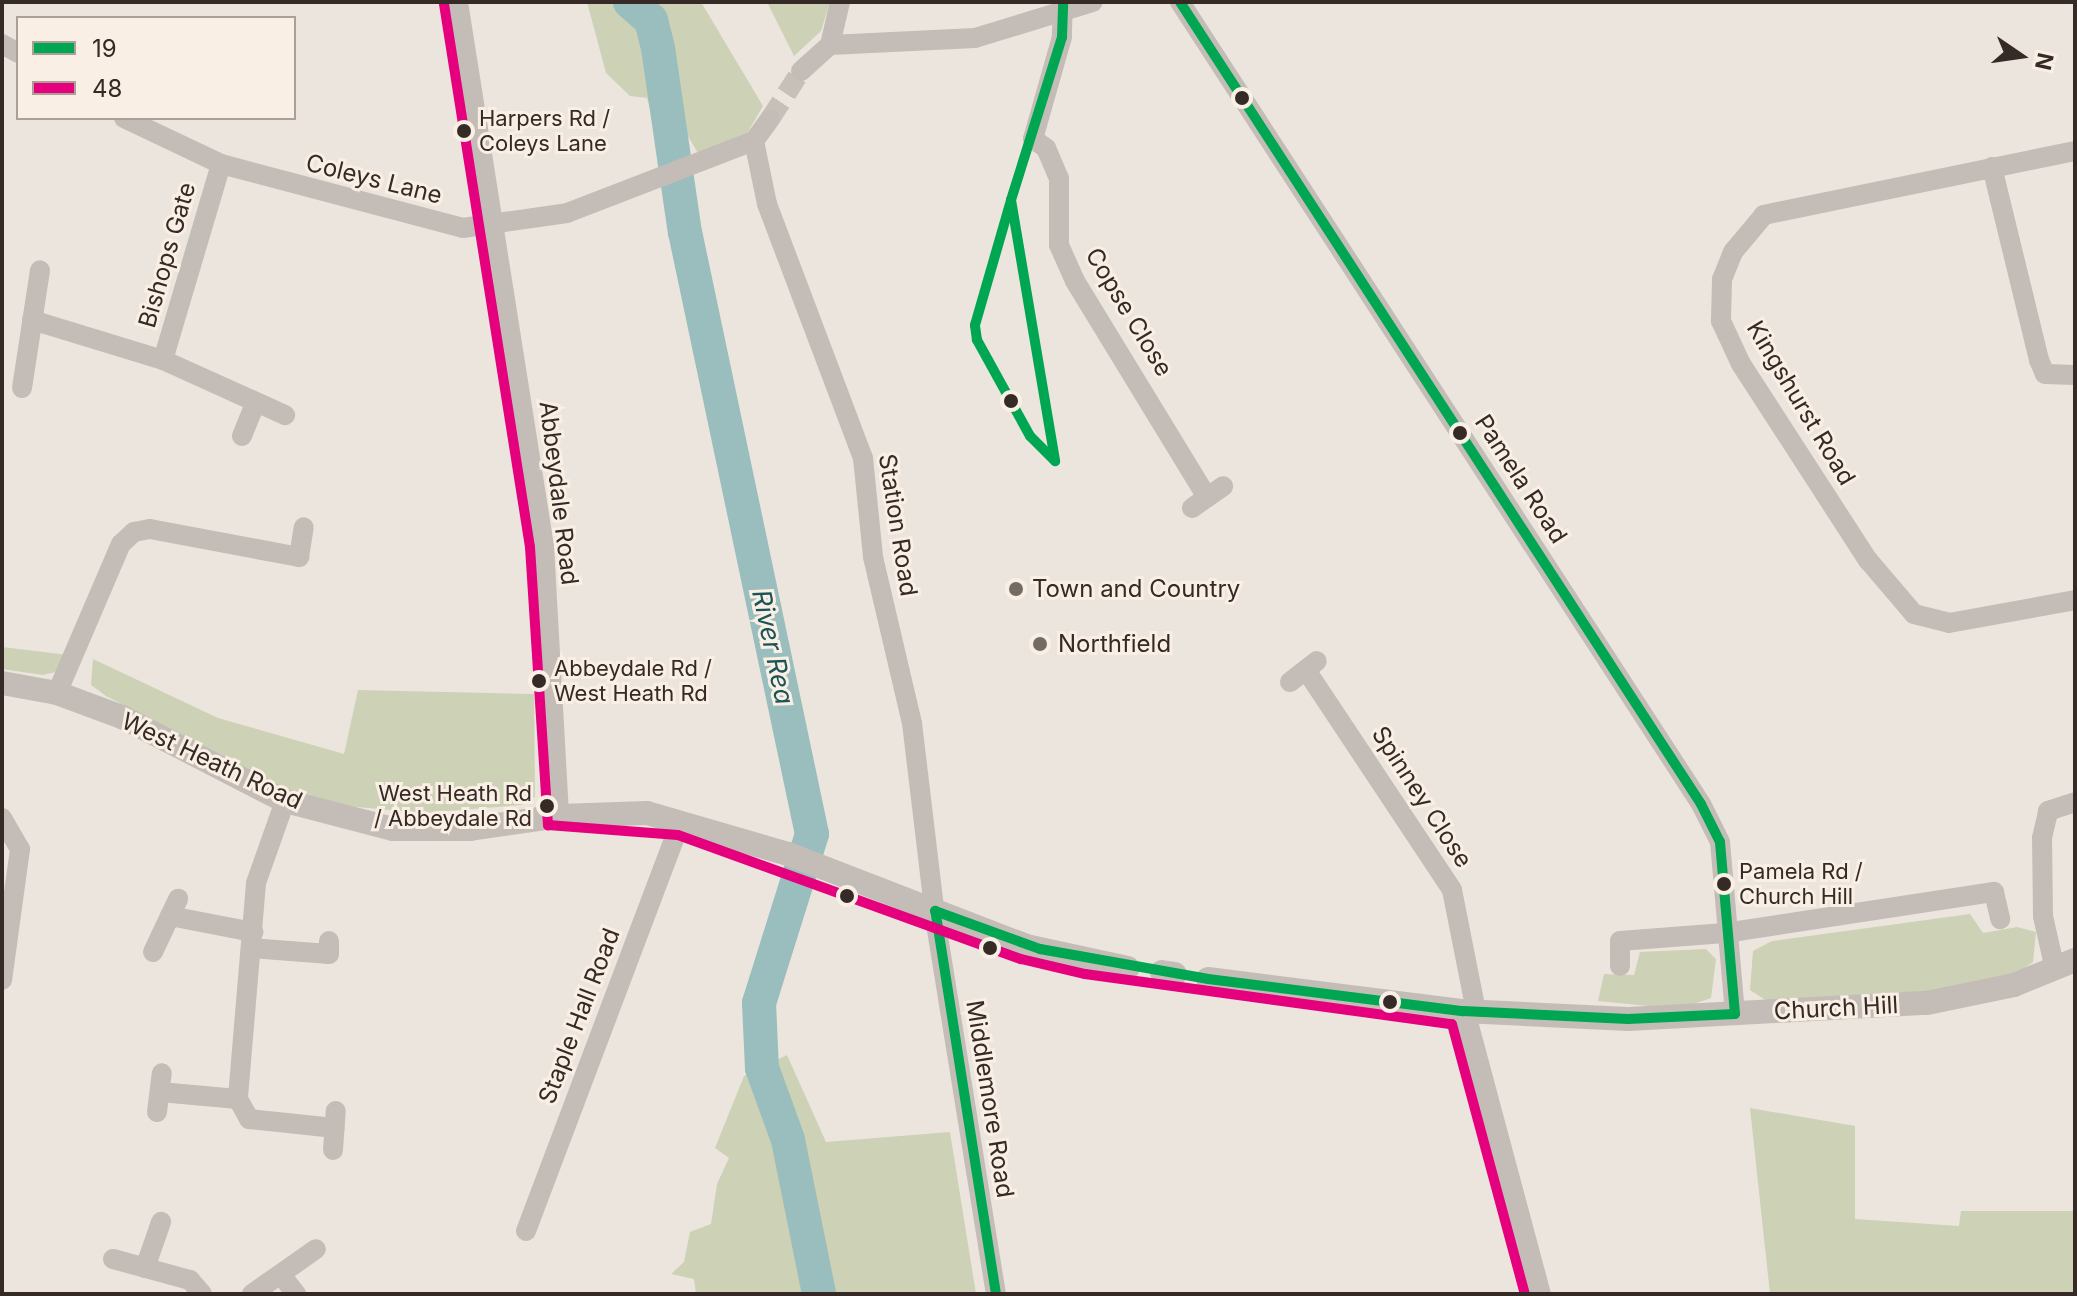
<!DOCTYPE html>
<html>
<head>
<meta charset="utf-8">
<style>
	body { margin:0 }
	#map { position:relative; width:2077px; height:1296px; overflow:hidden; background:#ece5dd; font-family:Inter,sans-serif }
	div>[style] { position:absolute }
	.green>* { inset:0; background:#cdd1b6 }
	.river>* { height:34px; margin:-17px; padding:0 17px; transform-origin:17px; border-radius:17px; background:#99bebd }
	.minor-tunnel>* { height:20px; margin-top:-10px; transform-origin:0; background:repeating-linear-gradient(90deg,#c7c0b8 0 20px,transparent 0 30px) }
	.minor>* { height:20px; margin:-10px; padding:0 10px; transform-origin:10px; border-radius:10px; background:#c4bdb7 }
	.tertiary>* { height:24px; margin:-12px; padding:0 12px; transform-origin:12px; border-radius:12px; background:#c4bdb7 }
	.bus-1>* { height:10px; margin:-5px; padding:0 5px; transform-origin:5px; border-radius:5px; background:#00a651 }
	.bus-2>* { height:10px; margin:-5px; padding:0 5px; transform-origin:5px; border-radius:5px; background:#e5007d }
	.dots>* { width:22px; height:22px; translate:-50% -50%; box-sizing:border-box; border:4px solid #f9efe4; border-radius:50% }
	span { translate:-50% -50%; white-space:nowrap; text-align:center; line-height:1.15; -webkit-text-stroke:6px #f9efe4; paint-order:stroke }
	.bus-label { font-size:22px; color:#352a25 }
	.left { translate:0 -50%; text-align:left }
	.right { translate:-100% -50%; text-align:right }
	.street-label { font-size:24px; color:#352a25 }
	.poi-label { font-size:24px; color:#352a25 }
	.water-label { font-size:26px; color:#1a5457; font-style:italic }
	.frame { position:absolute; inset:0; border:4px solid #352a25; pointer-events:none }
	.legend { position:absolute; left:16px; top:16px; width:280px; height:104px; box-sizing:border-box; background:#f9efe4; border:2px solid #aba098; margin:0; padding:10px 14px; list-style:none; font-size:24px; color:#352a25 }
	.legend li { display:flex; align-items:center; gap:16px; height:40px }
	.legend b { width:40px; border:2px solid #aba098 }
	.north { position:absolute; left:1981px; top:16px; width:80px; height:80px; -webkit-text-stroke:6px #f9efe4; paint-order:stroke; rotate:103deg; font-size:22px; font-weight:700; line-height:32px; text-align:center; color:#352a25 }
	.north::after { content:''; display:block; margin:auto; width:28px; height:36px; background:#352a25; clip-path:polygon(50% 0,100% 100%,50% 72%,0 100%) }
</style>
</head>
<body>
<div id="map">
	<div class="green">
		<i style="clip-path:polygon(587px 2px,701px 2px,763px 106px,746px 135px,699px 155px,685px 131px,654px 123px,647px 98px,630px 96px,606px 73px)"></i>
		<i style="clip-path:polygon(767px 2px,830px 2px,821px 31px,794px 56px)"></i>
		<i style="clip-path:polygon(2px 647px,68px 655px,60px 671px,43px 675px,2px 669px)"></i>
		<i style="clip-path:polygon(93px 659px,218px 718px,344px 754px,358px 690px,534px 694px,535px 797px,521px 805px,423px 813px,335px 805px,290px 791px,106px 696px,91px 685px)"></i>
		<i style="clip-path:polygon(1970px 914px,1983px 933px,2017px 927px,2036px 932px,2033px 962px,2010px 978px,1933px 994px,1770px 1003px,1750px 990px,1753px 951px,1772px 941px)"></i>
		<i style="clip-path:polygon(1706px 949px,1716px 959px,1711px 998px,1679px 1009px,1598px 1001px,1604px 974px,1634px 975px,1640px 952px)"></i>
		<i style="clip-path:polygon(787px 1055px,826px 1142px,950px 1132px,976px 1294px,696px 1294px,694px 1279px,671px 1274px,684px 1262px,690px 1232px,711px 1224px,717px 1184px,729px 1158px,715px 1148px,744px 1076px)"></i>
		<i style="clip-path:polygon(1750px 1108px,1855px 1126px,1855px 1219px,1959px 1226px,1961px 1211px,2075px 1211px,2075px 1294px,1770px 1294px)"></i>
	</div>
	<div class="river">
		<i style="left:630px;top:2px;width:28px;rotate:41deg"></i>
		<i style="left:651px;top:20px;width:29px;rotate:76deg"></i>
		<i style="left:658px;top:48px;width:186px;rotate:81.7deg"></i>
		<i style="left:685px;top:232px;width:615px;rotate:78.09deg"></i>
		<i style="left:812px;top:834px;width:177px;rotate:107.4deg"></i>
		<i style="left:759px;top:1003px;width:65px;rotate:87.4deg"></i>
		<i style="left:762px;top:1068px;width:77px;rotate:70.1deg"></i>
		<i style="left:788px;top:1140px;width:157px;rotate:78.6deg"></i>
	</div>
	<div class="minor-tunnel">
		<i style="left:770px;top:119px;width:57px;rotate:-57.1deg"></i>
	</div>
	<div class="minor">
		<i style="left:458px;top:2px;width:551px;rotate:81.02deg"></i>
		<i style="left:544px;top:546px;width:270px;rotate:86.8deg"></i>
		<i style="left:1063px;top:2px;width:35px;rotate:92deg"></i>
		<i style="left:1062px;top:37px;width:106px;rotate:105.9deg"></i>
		<i style="left:1033px;top:139px;width:16px;rotate:35deg"></i>
		<i style="left:1046px;top:148px;width:33px;rotate:67deg"></i>
		<i style="left:1059px;top:178px;width:67px;rotate:90deg"></i>
		<i style="left:1059px;top:245px;width:39px;rotate:66deg"></i>
		<i style="left:1075px;top:281px;width:253px;rotate:58.6deg"></i>
		<i style="left:1180px;top:2px;width:956px;rotate:56.99deg"></i>
		<i style="left:1701px;top:804px;width:42px;rotate:63.4deg"></i>
		<i style="left:1720px;top:842px;width:173px;rotate:85deg"></i>
		<i style="left:2px;top:44px;width:18px;rotate:29deg"></i>
		<i style="left:830px;top:45px;width:44px;rotate:-76.9deg"></i>
		<i style="left:801px;top:71px;width:39px;rotate:-42deg"></i>
		<i style="left:830px;top:45px;width:145px;rotate:-2.8deg"></i>
		<i style="left:975px;top:38px;width:123px;rotate:-17deg"></i>
		<i style="left:124px;top:118px;width:107px;rotate:25.4deg"></i>
		<i style="left:221px;top:164px;width:250px;rotate:14.8deg"></i>
		<i style="left:463px;top:228px;width:105px;rotate:-8.2deg"></i>
		<i style="left:567px;top:213px;width:200px;rotate:-21.1deg"></i>
		<i style="left:754px;top:141px;width:64px;rotate:78.3deg"></i>
		<i style="left:767px;top:204px;width:272px;rotate:69.3deg"></i>
		<i style="left:863px;top:458px;width:100px;rotate:84.2deg"></i>
		<i style="left:873px;top:557px;width:171px;rotate:76.8deg"></i>
		<i style="left:912px;top:723px;width:202px;rotate:83.2deg"></i>
		<i style="left:936px;top:924px;width:375px;rotate:80.8deg"></i>
		<i style="left:754px;top:141px;width:27px;rotate:-54deg"></i>
		<i style="left:2075px;top:151px;width:318px;rotate:168.4deg"></i>
		<i style="left:1764px;top:215px;width:48px;rotate:130deg"></i>
		<i style="left:1733px;top:252px;width:29px;rotate:112deg"></i>
		<i style="left:1722px;top:279px;width:42px;rotate:91.4deg"></i>
		<i style="left:1721px;top:321px;width:47px;rotate:65.1deg"></i>
		<i style="left:1741px;top:364px;width:234px;rotate:57.1deg"></i>
		<i style="left:1868px;top:560px;width:71px;rotate:49.6deg"></i>
		<i style="left:1914px;top:614px;width:36px;rotate:14deg"></i>
		<i style="left:1949px;top:623px;width:128px;rotate:-10.3deg"></i>
		<i style="left:1992px;top:167px;width:199px;rotate:76.3deg"></i>
		<i style="left:2039px;top:360px;width:15px;rotate:67deg"></i>
		<i style="left:2045px;top:374px;width:30px;rotate:2deg"></i>
		<i style="left:32px;top:320px;width:137px;rotate:17deg"></i>
		<i style="left:163px;top:360px;width:204px;rotate:-73.5deg"></i>
		<i style="left:163px;top:360px;width:134px;rotate:24.3deg"></i>
		<i style="left:22px;top:388px;width:119px;rotate:-81.3deg"></i>
		<i style="left:242px;top:436px;width:35px;rotate:-68deg"></i>
		<i style="left:1192px;top:508px;width:38px;rotate:-35deg"></i>
		<i style="left:1306px;top:670px;width:264px;rotate:56.4deg"></i>
		<i style="left:1452px;top:890px;width:123px;rotate:78.8deg"></i>
		<i style="left:1290px;top:682px;width:34px;rotate:-38deg"></i>
		<i style="left:57px;top:693px;width:162px;rotate:-66.8deg"></i>
		<i style="left:121px;top:544px;width:18px;rotate:-43deg"></i>
		<i style="left:134px;top:532px;width:16px;rotate:-11deg"></i>
		<i style="left:150px;top:529px;width:152px;rotate:10.6deg"></i>
		<i style="left:299px;top:557px;width:30px;rotate:-81deg"></i>
		<i style="left:285px;top:801px;width:87px;rotate:109.5deg"></i>
		<i style="left:256px;top:883px;width:217px;rotate:94.8deg"></i>
		<i style="left:238px;top:1099px;width:23px;rotate:61deg"></i>
		<i style="left:249px;top:1119px;width:86px;rotate:6deg"></i>
		<i style="left:2px;top:818px;width:36px;rotate:60deg"></i>
		<i style="left:20px;top:849px;width:132px;rotate:97.8deg"></i>
		<i style="left:170px;top:916px;width:85px;rotate:10.9deg"></i>
		<i style="left:252px;top:948px;width:77px;rotate:4.5deg"></i>
		<i style="left:329px;top:954px;width:13px;rotate:-90deg"></i>
		<i style="left:153px;top:952px;width:59px;rotate:-64.7deg"></i>
		<i style="left:2054px;top:965px;width:50px;rotate:-102.7deg"></i>
		<i style="left:2043px;top:916px;width:78px;rotate:-90.7deg"></i>
		<i style="left:2042px;top:838px;width:28px;rotate:-77deg"></i>
		<i style="left:2048px;top:811px;width:28px;rotate:-18deg"></i>
		<i style="left:1620px;top:966px;width:25px;rotate:-90deg"></i>
		<i style="left:1620px;top:941px;width:105px;rotate:-4.4deg"></i>
		<i style="left:1725px;top:933px;width:272px;rotate:-8.7deg"></i>
		<i style="left:1994px;top:892px;width:28px;rotate:77deg"></i>
		<i style="left:160px;top:1092px;width:78px;rotate:5.1deg"></i>
		<i style="left:157px;top:1112px;width:39px;rotate:-83deg"></i>
		<i style="left:333px;top:1150px;width:39px;rotate:-86deg"></i>
		<i style="left:526px;top:1231px;width:438px;rotate:-69.3deg"></i>
		<i style="left:113px;top:1259px;width:80px;rotate:15.3deg"></i>
		<i style="left:190px;top:1280px;width:18px;rotate:49deg"></i>
		<i style="left:145px;top:1268px;width:49px;rotate:-70.8deg"></i>
		<i style="left:282px;top:1276px;width:23px;rotate:52deg"></i>
		<i style="left:252px;top:1294px;width:78px;rotate:-35.1deg"></i>
	</div>
	<div class="tertiary">
		<i style="left:2px;top:683px;width:56px;rotate:10.3deg"></i>
		<i style="left:57px;top:693px;width:69px;rotate:20.3deg"></i>
		<i style="left:122px;top:717px;width:183px;rotate:27.3deg"></i>
		<i style="left:285px;top:801px;width:112px;rotate:14.5deg"></i>
		<i style="left:393px;top:829px;width:77px"></i>
		<i style="left:470px;top:829px;width:90px;rotate:-8.3deg"></i>
		<i style="left:559px;top:816px;width:88px;rotate:-2deg"></i>
		<i style="left:647px;top:813px;width:147px;rotate:16.2deg"></i>
		<i style="left:788px;top:854px;width:255px;rotate:21.1deg"></i>
		<i style="left:1026px;top:946px;width:104px;rotate:12.2deg"></i>
		<i style="left:1162px;top:972px;width:13px;rotate:9deg"></i>
		<i style="left:1208px;top:979px;width:257px;rotate:7.2deg"></i>
		<i style="left:1463px;top:1011px;width:165px;rotate:2.8deg"></i>
		<i style="left:1628px;top:1019px;width:299px;rotate:-3.1deg"></i>
		<i style="left:1927px;top:1003px;width:89px;rotate:-11.7deg"></i>
		<i style="left:2014px;top:985px;width:66px;rotate:-22.3deg"></i>
		<i style="left:1463px;top:1011px;width:293px;rotate:75deg"></i>
	</div>
	<div class="bus-1">
		<i style="left:1011px;top:200px;width:265px;rotate:80.4deg"></i>
		<i style="left:1055px;top:461px;width:35px;rotate:-135deg"></i>
		<i style="left:1030px;top:436px;width:110px;rotate:-118.9deg"></i>
		<i style="left:977px;top:340px;width:15px;rotate:-98deg"></i>
		<i style="left:975px;top:325px;width:130px;rotate:-73.9deg"></i>
		<i style="left:1011px;top:200px;width:171px;rotate:-72.6deg"></i>
		<i style="left:1062px;top:37px;width:35px;rotate:-88deg"></i>
		<i style="left:996px;top:1294px;width:388px;rotate:-99deg"></i>
		<i style="left:935px;top:911px;width:112px;rotate:19.9deg"></i>
		<i style="left:1040px;top:949px;width:171px;rotate:10.1deg"></i>
		<i style="left:1208px;top:979px;width:257px;rotate:7.2deg"></i>
		<i style="left:1463px;top:1011px;width:165px;rotate:2.8deg"></i>
		<i style="left:1628px;top:1019px;width:107px;rotate:-2.7deg"></i>
		<i style="left:1735px;top:1014px;width:173px;rotate:-95deg"></i>
		<i style="left:1720px;top:842px;width:42px;rotate:-116.6deg"></i>
		<i style="left:1701px;top:804px;width:956px;rotate:-123.01deg"></i>
	</div>
	<div class="bus-2">
		<i style="left:444px;top:4px;width:550px;rotate:81deg"></i>
		<i style="left:530px;top:547px;width:279px;rotate:86.3deg"></i>
		<i style="left:548px;top:825px;width:130px;rotate:4.4deg"></i>
		<i style="left:678px;top:835px;width:365px;rotate:19.9deg"></i>
		<i style="left:1021px;top:959px;width:66px;rotate:13.2deg"></i>
		<i style="left:1085px;top:974px;width:370px;rotate:7.8deg"></i>
		<i style="left:1452px;top:1024px;width:280px;rotate:74.9deg"></i>
	</div>
	<div class="dots">
		<i style="left:1242px;top:98px;background:#352a25"></i>
		<i style="left:464px;top:131px;background:#352a25"></i>
		<i style="left:1011px;top:401px;background:#352a25"></i>
		<i style="left:1460px;top:433px;background:#352a25"></i>
		<i style="left:1016px;top:589px;background:#756b65"></i>
		<i style="left:1040px;top:644px;background:#756b65"></i>
		<i style="left:539px;top:681px;background:#352a25"></i>
		<i style="left:547px;top:806px;background:#352a25"></i>
		<i style="left:1724px;top:884px;background:#352a25"></i>
		<i style="left:847px;top:896px;background:#352a25"></i>
		<i style="left:990px;top:948px;background:#352a25"></i>
		<i style="left:1390px;top:1002px;background:#352a25"></i>
	</div>
	<div class="bus-label">
		<span class="left" style="left:479px;top:131px">Harpers Rd /<br>Coleys Lane</span>
		<span class="left" style="left:554px;top:681px">Abbeydale Rd /<br>West Heath Rd</span>
		<span class="right" style="left:532px;top:806px">West Heath Rd<br>/ Abbeydale Rd</span>
		<span class="left" style="left:1739px;top:884px">Pamela Rd /<br>Church Hill</span>
	</div>
	<div class="street-label">
		<span style="left:374px;top:179px;rotate:14deg">Coleys Lane</span>
		<span style="left:167px;top:255px;rotate:-74deg">Bishops Gate</span>
		<span style="left:1129px;top:312px;rotate:59deg">Copse Close</span>
		<span style="left:1801px;top:403px;rotate:59deg">Kingshurst Road</span>
		<span style="left:1521px;top:479px;rotate:57deg">Pamela Road</span>
		<span style="left:559px;top:493px;rotate:83deg">Abbeydale Road</span>
		<span style="left:898px;top:525px;rotate:81deg">Station Road</span>
		<span style="left:212px;top:761px;rotate:25deg">West Heath Road</span>
		<span style="left:1422px;top:797px;rotate:57deg">Spinney Close</span>
		<span style="left:1836px;top:1008px;rotate:-3deg">Church Hill</span>
		<span style="left:579px;top:1016px;rotate:-69deg">Staple Hall Road</span>
		<span style="left:990px;top:1099px;rotate:81deg">Middlemore Road</span>
	</div>
	<div class="poi-label">
		<span class="left" style="left:1032px;top:589px">Town and Country</span>
		<span class="left" style="left:1058px;top:644px">Northfield</span>
	</div>
	<div class="water-label">
		<span style="left:773px;top:647px;rotate:78deg">River Rea</span>
	</div>
	<div class="frame"></div>
	<ul class="legend">
	<li><b style="height:10px;background:#00a651"></b>19</li>
	<li><b style="height:10px;background:#e5007d"></b>48</li>
	</ul>
	<div class="north">N</div>
</div>
</body>
</html>
